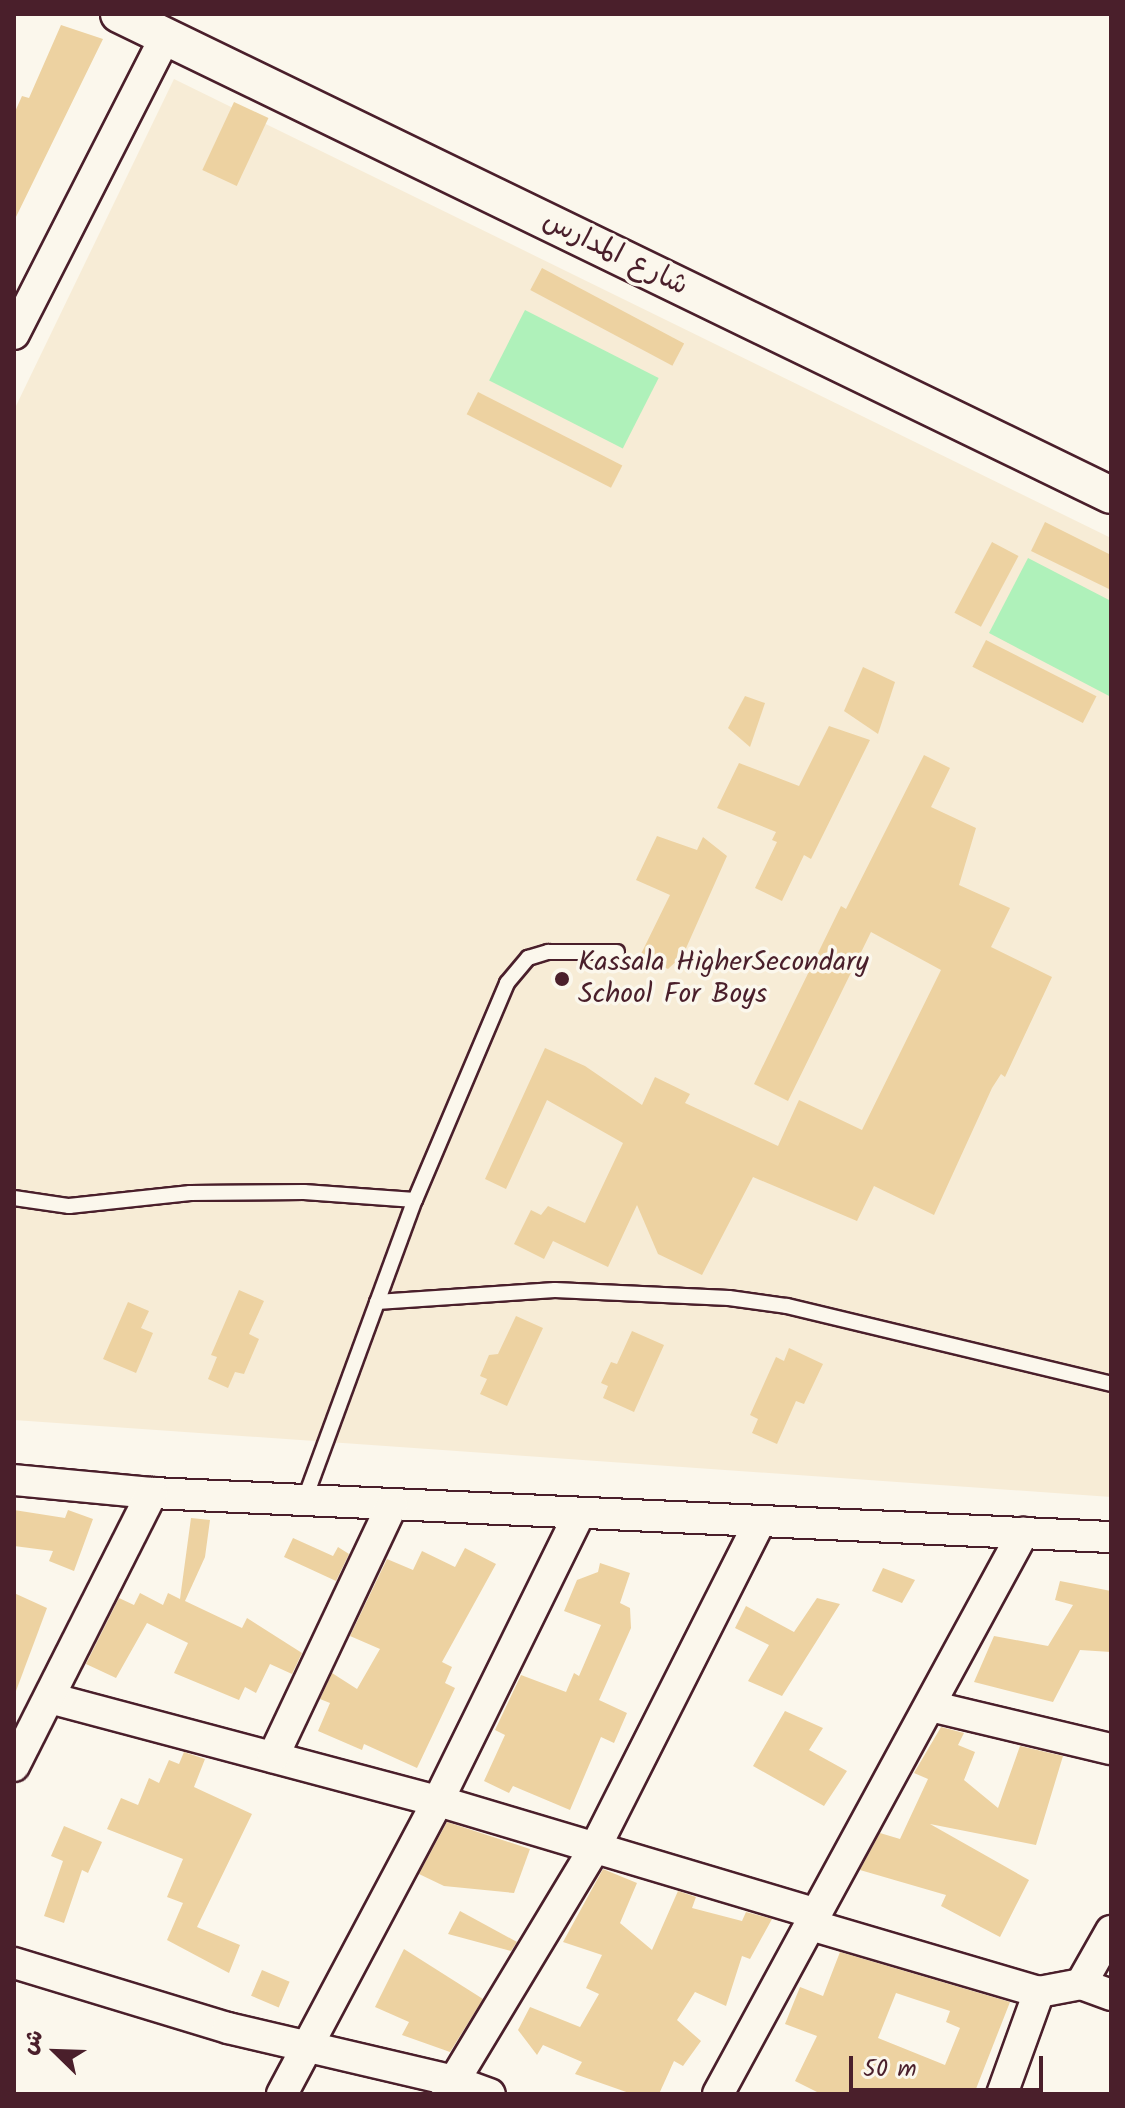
<!DOCTYPE html>
<html>
<head>
<meta charset="utf-8">
<style>
	body { margin:0 }
	#map { position:relative; width:1125px; height:2108px; overflow:hidden; background:#fbf7ec; font-family:Kalam,"Playpen Sans Arabic",sans-serif }
	div>[style] { position:absolute }
	.built>* { inset:0; background:#f7ecd6 }
	.green>* { inset:0; background:#aff1ba; transform-origin:0 0 }
	.building>* { inset:0; background:#edd2a1; transform-origin:0 0 }
	.roads { filter:drop-shadow(2px 0 #4a1f2b) drop-shadow(-2px 0 #4a1f2b) drop-shadow(0 2px #4a1f2b) drop-shadow(0 -2px #4a1f2b) }
	.service>* { height:14px; margin:-7px; padding:0 7px; transform-origin:7px; border-radius:7px; background:#fbf7ec }
	.minor>* { height:30px; margin:-15px; padding:0 15px; transform-origin:15px; border-radius:15px; background:#fbf7ec }
	.tertiary>* { height:36px; margin:-18px; padding:0 18px; transform-origin:18px; border-radius:18px; background:#fbf7ec }
	.dots>* { width:22px; height:22px; translate:-50% -50%; box-sizing:border-box; border:4px solid #fbf7ec; border-radius:50% }
	span { translate:-50% -50%; white-space:nowrap; text-align:center; line-height:1.15; -webkit-text-stroke:7px #fbf7ec; paint-order:stroke }
	.street-label { font-size:28px; color:#4a1f2b }
	.poi-label { font-size:28px; color:#4a1f2b }
	.left { translate:0 -50%; text-align:left }
	.frame { position:absolute; inset:0; border:16px solid #4a1f2b; pointer-events:none }
	.north { position:absolute; left:16px; top:2012px; width:80px; height:80px; -webkit-text-stroke:6px #fbf7ec; paint-order:stroke; rotate:293deg; font-size:22px; font-weight:700; line-height:32px; text-align:center; color:#4a1f2b }
	.north::after { content:''; display:block; margin:auto; width:28px; height:36px; background:#4a1f2b; clip-path:polygon(50% 0,100% 100%,50% 72%,0 100%) }
	.scale { position:absolute; left:849px; top:2056px; width:194px; height:36px; box-sizing:border-box; border:4px solid #4a1f2b; border-top:0; padding-left:10px; font-size:24px; line-height:28px; white-space:nowrap; color:#4a1f2b; -webkit-text-stroke:6px #fbf7ec; paint-order:stroke }
</style>
</head>
<body>
<div id="map">
	<div class="built">
		<i style="clip-path:polygon(174px 79px,1111px 538px,1111px 1497px,14px 1420px,14px 410px)"></i>
	</div>
	<div class="green">
		<i style="left:525px;top:310px;width:150px;height:79px;rotate:27deg"></i>
		<i style="clip-path:polygon(1028px 558px,1111px 601px,1111px 697px,989px 633px)"></i>
	</div>
	<div class="building">
		<i style="clip-path:polygon(61px 25px,103px 39px,14px 221px,14px 114px,22px 96px,29px 98px)"></i>
		<i style="left:234px;top:102px;width:38px;height:75px;rotate:25deg"></i>
		<i style="left:542px;top:268px;width:161px;height:25px;rotate:28deg"></i>
		<i style="left:478px;top:392px;width:162px;height:25px;rotate:27deg"></i>
		<i style="clip-path:polygon(1045px 522px,1111px 555px,1111px 590px,1031px 551px)"></i>
		<i style="left:992px;top:542px;width:30px;height:80px;rotate:28deg"></i>
		<i style="left:986px;top:640px;width:124px;height:30px;rotate:27deg"></i>
		<i style="clip-path:polygon(863px 667px,895px 682px,878px 734px,844px 711px)"></i>
		<i style="clip-path:polygon(745px 696px,765px 703px,750px 747px,728px 728px)"></i>
		<i style="clip-path:polygon(829px 726px,870px 740px,811px 859px,804px 855px,782px 901px,755px 888px,777px 842px,772px 840px,776px 832px,717px 808px,739px 763px,799px 786px)"></i>
		<i style="clip-path:polygon(924px 755px,950px 768px,931px 807px,976px 828px,959px 885px,1010px 908px,991px 947px,1052px 977px,1005px 1077px,1001px 1074px,992px 1088px,934px 1215px,874px 1186px,857px 1221px,753px 1177px,702px 1275px,658px 1254px,637px 1205px,608px 1267px,553px 1241px,544px 1259px,514px 1244px,531px 1210px,541px 1215px,548px 1206px,585px 1223px,623px 1143px,547px 1100px,506px 1189px,485px 1179px,545px 1048px,585px 1066px,642px 1105px,655px 1077px,690px 1094px,685px 1103px,778px 1146px,799px 1100px,862px 1130px,941px 970px,871px 932px,788px 1101px,754px 1084px,841px 906px,846px 909px)"></i>
		<i style="clip-path:polygon(657px 836px,697px 850px,703px 837px,727px 856px,683px 955px,668px 969px,640px 956px,670px 895px,636px 880px)"></i>
		<i style="clip-path:polygon(239px 1290px,264px 1301px,249px 1334px,259px 1339px,244px 1374px,235px 1372px,228px 1388px,208px 1379px,217px 1357px,211px 1355px)"></i>
		<i style="clip-path:polygon(128px 1302px,149px 1311px,141px 1328px,153px 1333px,136px 1373px,103px 1359px)"></i>
		<i style="clip-path:polygon(516px 1316px,543px 1328px,507px 1406px,480px 1394px,487px 1379px,480px 1376px,489px 1355px,498px 1354px)"></i>
		<i style="clip-path:polygon(632px 1331px,664px 1345px,634px 1412px,603px 1398px,608px 1386px,601px 1383px,611px 1362px,617px 1364px)"></i>
		<i style="clip-path:polygon(789px 1348px,823px 1364px,804px 1404px,796px 1401px,777px 1444px,752px 1433px,758px 1419px,750px 1415px,776px 1357px,784px 1361px)"></i>
		<i style="clip-path:polygon(14px 1510px,65px 1518px,68px 1510px,93px 1519px,74px 1571px,49px 1561px,53px 1551px,14px 1546px)"></i>
		<i style="clip-path:polygon(191px 1518px,210px 1520px,205px 1557px,185px 1601px,242px 1628px,247px 1618px,302px 1653px,292px 1674px,270px 1664px,256px 1693px,245px 1687px,239px 1700px,174px 1673px,188px 1643px,147px 1623px,116px 1678px,86px 1664px,119px 1598px,134px 1605px,140px 1593px,163px 1605px,168px 1593px,180px 1599px)"></i>
		<i style="clip-path:polygon(293px 1538px,333px 1556px,338px 1547px,349px 1554px,336px 1581px,284px 1557px)"></i>
		<i style="clip-path:polygon(465px 1548px,496px 1564px,442px 1662px,452px 1667px,445px 1683px,455px 1688px,417px 1768px,364px 1744px,362px 1750px,318px 1731px,330px 1703px,320px 1699px,332px 1673px,357px 1689px,380px 1649px,350px 1636px,387px 1559px,413px 1570px,422px 1551px,455px 1567px)"></i>
		<i style="clip-path:polygon(600px 1563px,630px 1573px,620px 1603px,630px 1608px,631px 1628px,599px 1700px,627px 1713px,614px 1743px,601px 1737px,570px 1810px,513px 1786px,509px 1793px,484px 1781px,505px 1735px,495px 1730px,521px 1675px,566px 1692px,574px 1673px,579px 1676px,601px 1625px,564px 1611px,577px 1580px,598px 1572px)"></i>
		<i style="clip-path:polygon(883px 1568px,915px 1580px,902px 1603px,872px 1591px)"></i>
		<i style="clip-path:polygon(1060px 1581px,1111px 1591px,1111px 1652px,1080px 1650px,1053px 1702px,974px 1682px,994px 1636px,1048px 1646px,1073px 1605px,1055px 1600px)"></i>
		<i style="clip-path:polygon(14px 1593px,47px 1608px,16px 1691px,14px 1690px)"></i>
		<i style="clip-path:polygon(817px 1598px,840px 1604px,782px 1696px,748px 1681px,769px 1645px,735px 1628px,746px 1606px,794px 1632px)"></i>
		<i style="clip-path:polygon(785px 1711px,823px 1728px,809px 1750px,847px 1771px,824px 1806px,753px 1766px)"></i>
		<i style="clip-path:polygon(941px 1727px,964px 1733px,958px 1745px,975px 1752px,964px 1780px,998px 1808px,1020px 1746px,1063px 1756px,1036px 1845px,930px 1824px,1029px 1880px,1000px 1937px,941px 1906px,946px 1895px,860px 1870px,880px 1833px,900px 1839px,928px 1779px,914px 1773px)"></i>
		<i style="clip-path:polygon(184px 1752px,205px 1759px,194px 1787px,252px 1814px,197px 1927px,240px 1945px,229px 1973px,167px 1940px,183px 1903px,167px 1897px,183px 1859px,107px 1829px,121px 1798px,138px 1805px,149px 1778px,159px 1783px,169px 1760px,179px 1764px)"></i>
		<i style="clip-path:polygon(447px 1822px,530px 1849px,514px 1893px,444px 1886px,419px 1874px)"></i>
		<i style="clip-path:polygon(64px 1826px,102px 1842px,88px 1873px,82px 1870px,64px 1923px,44px 1916px,63px 1861px,51px 1856px)"></i>
		<i style="clip-path:polygon(603px 1869px,637px 1883px,620px 1923px,652px 1950px,678px 1891px,696px 1897px,692px 1908px,742px 1921px,746px 1912px,772px 1919px,750px 1959px,742px 1956px,726px 2006px,695px 1992px,677px 2020px,701px 2041px,683px 2066px,674px 2061px,659px 2094px,632px 2094px,575px 2074px,582px 2062px,543px 2045px,537px 2055px,518px 2030px,530px 2007px,580px 2027px,599px 1994px,586px 1988px,602px 1955px,563px 1942px)"></i>
		<i style="clip-path:polygon(460px 1911px,517px 1942px,511px 1951px,448px 1934px)"></i>
		<i style="clip-path:polygon(404px 1949px,483px 1999px,450px 2052px,402px 2035px,409px 2022px,375px 2007px)"></i>
		<i style="clip-path:polygon(evenodd,840px 1952px,1010px 2002px,974px 2094px,821px 2094px,795px 2081px,817px 2036px,785px 2024px,800px 1987px,823px 1996px,840px 1952px,896px 1993px,950px 2011px,946px 2022px,960px 2028px,945px 2065px,878px 2038px,896px 1993px)"></i>
		<i style="left:262px;top:1970px;width:30px;height:28px;rotate:23deg"></i>
	</div>
	<div class="roads">
		<div class="service">
			<i style="left:14px;top:1198px;width:56px;rotate:8.3deg"></i>
			<i style="left:69px;top:1206px;width:122px;rotate:-6.1deg"></i>
			<i style="left:190px;top:1193px;width:114px;rotate:-0.5deg"></i>
			<i style="left:304px;top:1192px;width:111px;rotate:4.1deg"></i>
			<i style="left:377px;top:1302px;width:178px;rotate:-3.9deg"></i>
			<i style="left:555px;top:1290px;width:174px;rotate:2.6deg"></i>
			<i style="left:729px;top:1298px;width:59px;rotate:7.9deg"></i>
			<i style="left:787px;top:1306px;width:333px;rotate:13.5deg"></i>
			<i style="left:304px;top:1501px;width:321px;rotate:-69.8deg"></i>
			<i style="left:415px;top:1200px;width:236px;rotate:-67deg"></i>
			<i style="left:507px;top:983px;width:33px;rotate:-50deg"></i>
			<i style="left:528px;top:958px;width:21px;rotate:-17deg"></i>
			<i style="left:548px;top:952px;width:69px"></i>
		</div>
		<div class="minor">
			<i style="left:14px;top:334px;width:335px;rotate:-63deg"></i>
			<i style="left:14px;top:1480px;width:139px;rotate:5.4deg"></i>
			<i style="left:152px;top:1493px;width:960px;rotate:2.63deg"></i>
			<i style="left:50px;top:1698px;width:401px;rotate:14.9deg"></i>
			<i style="left:438px;top:1801px;width:395px;rotate:16.6deg"></i>
			<i style="left:930px;top:1706px;width:186px;rotate:13.4deg"></i>
			<i style="left:273px;top:1757px;width:279px;rotate:-64.7deg"></i>
			<i style="left:14px;top:1766px;width:306px;rotate:-63.2deg"></i>
			<i style="left:811px;top:1925px;width:238px;rotate:16.4deg"></i>
			<i style="left:1039px;top:1992px;width:43px;rotate:-10.8deg"></i>
			<i style="left:1081px;top:1984px;width:32px;rotate:20deg"></i>
			<i style="left:14px;top:1963px;width:224px;rotate:16.9deg"></i>
			<i style="left:228px;top:2028px;width:232px;rotate:13.2deg"></i>
			<i style="left:454px;top:2081px;width:275px;rotate:-58.9deg"></i>
			<i style="left:596px;top:1846px;width:363px;rotate:-63.2deg"></i>
			<i style="left:1081px;top:1984px;width:61px;rotate:-60.5deg"></i>
			<i style="left:282px;top:2094px;width:332px;rotate:-62deg"></i>
			<i style="left:438px;top:1801px;width:320px;rotate:-63.8deg"></i>
			<i style="left:447px;top:2094px;width:15px;rotate:-62deg"></i>
			<i style="left:454px;top:2081px;width:38px;rotate:20deg"></i>
			<i style="left:718px;top:2094px;width:639px;rotate:-61.47deg"></i>
			<i style="left:1002px;top:2094px;width:109px;rotate:-70.1deg"></i>
		</div>
		<div class="tertiary">
			<i style="left:119px;top:14px;width:1102px;rotate:25.87deg"></i>
		</div>
	</div>
	<div class="dots">
		<i style="left:562px;top:979px;background:#4a1f2b"></i>
	</div>
	<div class="street-label">
		<span style="left:615px;top:254px;rotate:26deg">شارع المدارس</span>
	</div>
	<div class="poi-label">
		<span class="left" style="left:578px;top:979px">Kassala HigherSecondary<br>School For Boys</span>
	</div>
	<div class="frame"></div>
	<div class="north">ش</div>
	<div class="scale">50 m</div>
</div>
</body>
</html>
